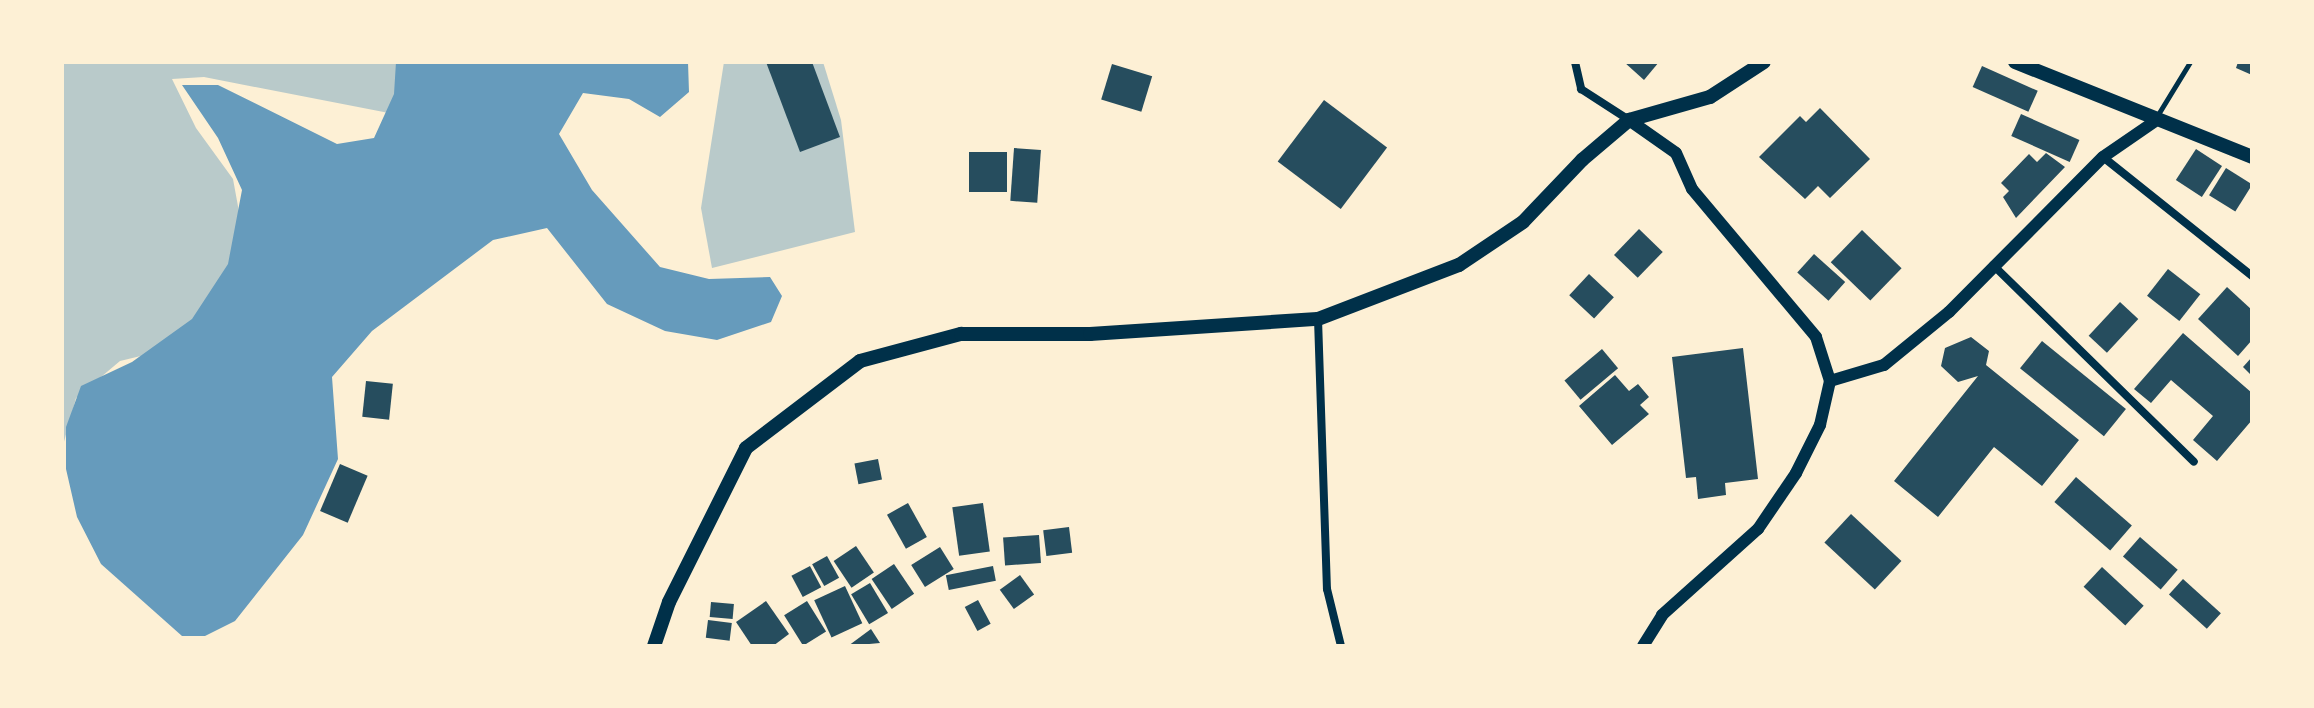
<!DOCTYPE html>
<html>
<head>
<meta charset="utf-8">
<style>
	body { margin:0 }
	#map { position:relative; width:2314px; height:708px; overflow:hidden; background:#fdf0d5; font-family:"Noto Sans",sans-serif }
	div>[style] { position:absolute }
	.green>* { inset:0; background:#b9caca }
	.water>* { inset:0; background:#669bbc }
	.building>* { inset:0; background:#264d5e; transform-origin:0 0 }
	.service>* { height:5px; margin:-2.5px; padding:0 2.5px; transform-origin:2.5px; border-radius:2.5px; background:#003049 }
	.minor>* { height:8px; margin:-4px; padding:0 4px; transform-origin:4px; border-radius:4px; background:#003049 }
	.tertiary>* { height:12px; margin:-6px; padding:0 6px; transform-origin:6px; border-radius:6px; background:#003049 }
	.primary>* { height:14px; margin:-7px; padding:0 7px; transform-origin:7px; border-radius:7px; background:#003049 }
	span { translate:-50% -50%; white-space:nowrap; text-align:center; line-height:1.15; -webkit-text-stroke:8px #fdf0d5; paint-order:stroke }
	.frame { position:absolute; inset:0; border:64px solid #fdf0d5; pointer-events:none }
</style>
</head>
<body>
<div id="map">
	<div class="green">
		<i style="clip-path:polygon(62px 62px,398px 62px,394px 114px,204px 77px,172px 79px,196px 128px,233px 179px,244px 239px,182px 346px,120px 361px,76px 398px,62px 449px)"></i>
		<i style="clip-path:polygon(724px 62px,823px 62px,841px 120px,855px 232px,712px 268px,701px 208px)"></i>
	</div>
	<div class="water">
		<i style="clip-path:polygon(396px 62px,688px 62px,689px 92px,660px 117px,629px 99px,583px 93px,559px 134px,592px 190px,660px 267px,709px 279px,770px 277px,782px 296px,771px 322px,717px 340px,665px 331px,607px 304px,547px 228px,493px 240px,372px 331px,332px 377px,338px 459px,303px 535px,235px 621px,205px 636px,182px 636px,101px 564px,77px 517px,66px 469px,66px 427px,81px 386px,132px 362px,192px 319px,228px 264px,242px 190px,218px 138px,182px 85px,218px 85px,337px 144px,374px 138px,394px 94px)"></i>
	</div>
	<div class="building">
		<i style="clip-path:polygon(766px 62px,812px 62px,840px 137px,800px 152px)"></i>
		<i style="clip-path:polygon(1624px 62px,1659px 62px,1644px 80px)"></i>
		<i style="clip-path:polygon(2238px 62px,2252px 62px,2252px 75px,2236px 68px)"></i>
		<i style="left:1112px;top:64px;width:42px;height:37px;rotate:17deg"></i>
		<i style="left:1982px;top:66px;width:61px;height:23px;rotate:24deg"></i>
		<i style="left:1324px;top:100px;width:79px;height:77px;rotate:37deg"></i>
		<i style="clip-path:polygon(1820px 108px,1870px 159px,1830px 198px,1818px 186px,1805px 199px,1759px 157px,1800px 116px,1806px 122px)"></i>
		<i style="left:2021px;top:114px;width:64px;height:24px;rotate:24deg"></i>
		<i style="left:1014px;top:148px;width:27px;height:53px;rotate:4deg"></i>
		<i style="left:2196px;top:149px;width:31px;height:37px;rotate:33deg"></i>
		<i style="left:969px;top:152px;width:38px;height:40px"></i>
		<i style="clip-path:polygon(2046px 153px,2065px 167px,2016px 218px,2003px 197px,2009px 191px,2001px 183px,2029px 154px,2037px 162px)"></i>
		<i style="left:2226px;top:168px;width:31px;height:32px;rotate:32deg"></i>
		<i style="left:1639px;top:229px;width:33px;height:36px;rotate:44deg"></i>
		<i style="left:1862px;top:230px;width:55px;height:45px;rotate:44deg"></i>
		<i style="left:1814px;top:254px;width:42px;height:25px;rotate:42deg"></i>
		<i style="left:2168px;top:269px;width:41px;height:34px;rotate:38deg"></i>
		<i style="left:1589px;top:274px;width:34px;height:29px;rotate:43deg"></i>
		<i style="clip-path:polygon(2227px 287px,2252px 310px,2252px 340px,2238px 356px,2198px 319px)"></i>
		<i style="left:2120px;top:302px;width:25px;height:46px;rotate:43deg"></i>
		<i style="clip-path:polygon(2183px 333px,2252px 393px,2252px 420px,2217px 461px,2193px 440px,2213px 416px,2171px 380px,2151px 403px,2134px 389px)"></i>
		<i style="clip-path:polygon(1971px 337px,1989px 351px,1986px 365px,2079px 440px,2042px 486px,1994px 447px,1938px 517px,1894px 481px,1978px 376px,1958px 382px,1941px 366px,1945px 348px)"></i>
		<i style="left:2042px;top:341px;width:108px;height:35px;rotate:39deg"></i>
		<i style="clip-path:polygon(1743px 348px,1758px 479px,1725px 483px,1726px 495px,1698px 499px,1696px 477px,1686px 478px,1672px 357px)"></i>
		<i style="left:1602px;top:349px;width:25px;height:49px;rotate:50deg"></i>
		<i style="clip-path:polygon(2252px 357px,2252px 376px,2243px 367px)"></i>
		<i style="clip-path:polygon(1615px 375px,1629px 391px,1638px 384px,1649px 397px,1640px 405px,1649px 414px,1612px 445px,1579px 406px)"></i>
		<i style="left:366px;top:381px;width:27px;height:36px;rotate:6deg"></i>
		<i style="left:878px;top:459px;width:21px;height:24px;rotate:79deg"></i>
		<i style="left:340px;top:464px;width:30px;height:51px;rotate:23deg"></i>
		<i style="left:2076px;top:477px;width:74px;height:33px;rotate:41deg"></i>
		<i style="left:908px;top:503px;width:39px;height:24px;rotate:61deg"></i>
		<i style="left:983px;top:503px;width:49px;height:31px;rotate:82deg"></i>
		<i style="left:1851px;top:514px;width:69px;height:39px;rotate:43deg"></i>
		<i style="left:1069px;top:527px;width:26px;height:26px;rotate:83deg"></i>
		<i style="left:1039px;top:535px;width:28px;height:36px;rotate:86deg"></i>
		<i style="left:2140px;top:537px;width:50px;height:26px;rotate:41deg"></i>
		<i style="left:856px;top:546px;width:32px;height:27px;rotate:56deg"></i>
		<i style="left:940px;top:547px;width:26px;height:34px;rotate:58deg"></i>
		<i style="left:827px;top:556px;width:25px;height:17px;rotate:61deg"></i>
		<i style="left:894px;top:564px;width:36px;height:27px;rotate:56deg"></i>
		<i style="left:810px;top:566px;width:24px;height:21px;rotate:62deg"></i>
		<i style="left:993px;top:566px;width:15px;height:48px;rotate:79deg"></i>
		<i style="left:2102px;top:567px;width:57px;height:27px;rotate:43deg"></i>
		<i style="left:1020px;top:575px;width:24px;height:25px;rotate:54deg"></i>
		<i style="left:2183px;top:579px;width:51px;height:21px;rotate:42deg"></i>
		<i style="left:870px;top:583px;width:35px;height:22px;rotate:59deg"></i>
		<i style="left:845px;top:586px;width:41px;height:34px;rotate:65deg"></i>
		<i style="left:978px;top:600px;width:27px;height:15px;rotate:62deg"></i>
		<i style="clip-path:polygon(766px 601px,789px 634px,773px 646px,752px 646px,736px 622px)"></i>
		<i style="left:807px;top:601px;width:36px;height:27px;rotate:58deg"></i>
		<i style="left:711px;top:602px;width:23px;height:15px;rotate:5deg"></i>
		<i style="left:708px;top:620px;width:24px;height:18px;rotate:7deg"></i>
		<i style="clip-path:polygon(871px 629px,880px 643px,848px 646px)"></i>
	</div>
	<div class="service">
		<i style="left:2157px;top:116px;width:63px;rotate:-58.6deg"></i>
	</div>
	<div class="minor">
		<i style="left:1575px;top:62px;width:28px;rotate:77deg"></i>
		<i style="left:1581px;top:89px;width:57px;rotate:32.9deg"></i>
		<i style="left:2103px;top:157px;width:191px;rotate:38.6deg"></i>
		<i style="left:1993px;top:265px;width:281px;rotate:44.4deg"></i>
		<i style="left:1318px;top:319px;width:270px;rotate:88.1deg"></i>
		<i style="left:1327px;top:589px;width:59px;rotate:76.2deg"></i>
	</div>
	<div class="tertiary">
		<i style="left:1629px;top:120px;width:57px;rotate:35.1deg"></i>
		<i style="left:1676px;top:153px;width:39px;rotate:66deg"></i>
		<i style="left:1692px;top:189px;width:193px;rotate:50deg"></i>
		<i style="left:1816px;top:337px;width:46px;rotate:72.3deg"></i>
		<i style="left:1643px;top:646px;width:36px;rotate:-58deg"></i>
		<i style="left:1662px;top:615px;width:129px;rotate:-41.9deg"></i>
		<i style="left:1758px;top:529px;width:68px;rotate:-55.8deg"></i>
		<i style="left:1796px;top:473px;width:54px;rotate:-63.4deg"></i>
		<i style="left:1820px;top:425px;width:45px;rotate:-77.2deg"></i>
		<i style="left:1830px;top:381px;width:56px;rotate:-16.5deg"></i>
		<i style="left:1884px;top:365px;width:84px;rotate:-39.2deg"></i>
		<i style="left:1949px;top:312px;width:218px;rotate:-45.2deg"></i>
		<i style="left:2103px;top:157px;width:62px;rotate:-34.5deg"></i>
	</div>
	<div class="primary">
		<i style="left:2015px;top:62px;width:255px;rotate:21.8deg"></i>
		<i style="left:654px;top:646px;width:46px;rotate:-71.2deg"></i>
		<i style="left:669px;top:602px;width:172px;rotate:-63.4deg"></i>
		<i style="left:746px;top:448px;width:143px;rotate:-37.3deg"></i>
		<i style="left:860px;top:361px;width:105px;rotate:-15deg"></i>
		<i style="left:961px;top:334px;width:129px"></i>
		<i style="left:1090px;top:334px;width:228px;rotate:-3.8deg"></i>
		<i style="left:1318px;top:319px;width:151px;rotate:-21deg"></i>
		<i style="left:1459px;top:265px;width:77px;rotate:-33.9deg"></i>
		<i style="left:1523px;top:222px;width:86px;rotate:-46.4deg"></i>
		<i style="left:1582px;top:160px;width:62px;rotate:-40.4deg"></i>
		<i style="left:1629px;top:120px;width:84px;rotate:-15.9deg"></i>
		<i style="left:1710px;top:97px;width:64px;rotate:-32.9deg"></i>
	</div>
	<div class="frame"></div>
</div>
</body>
</html>
